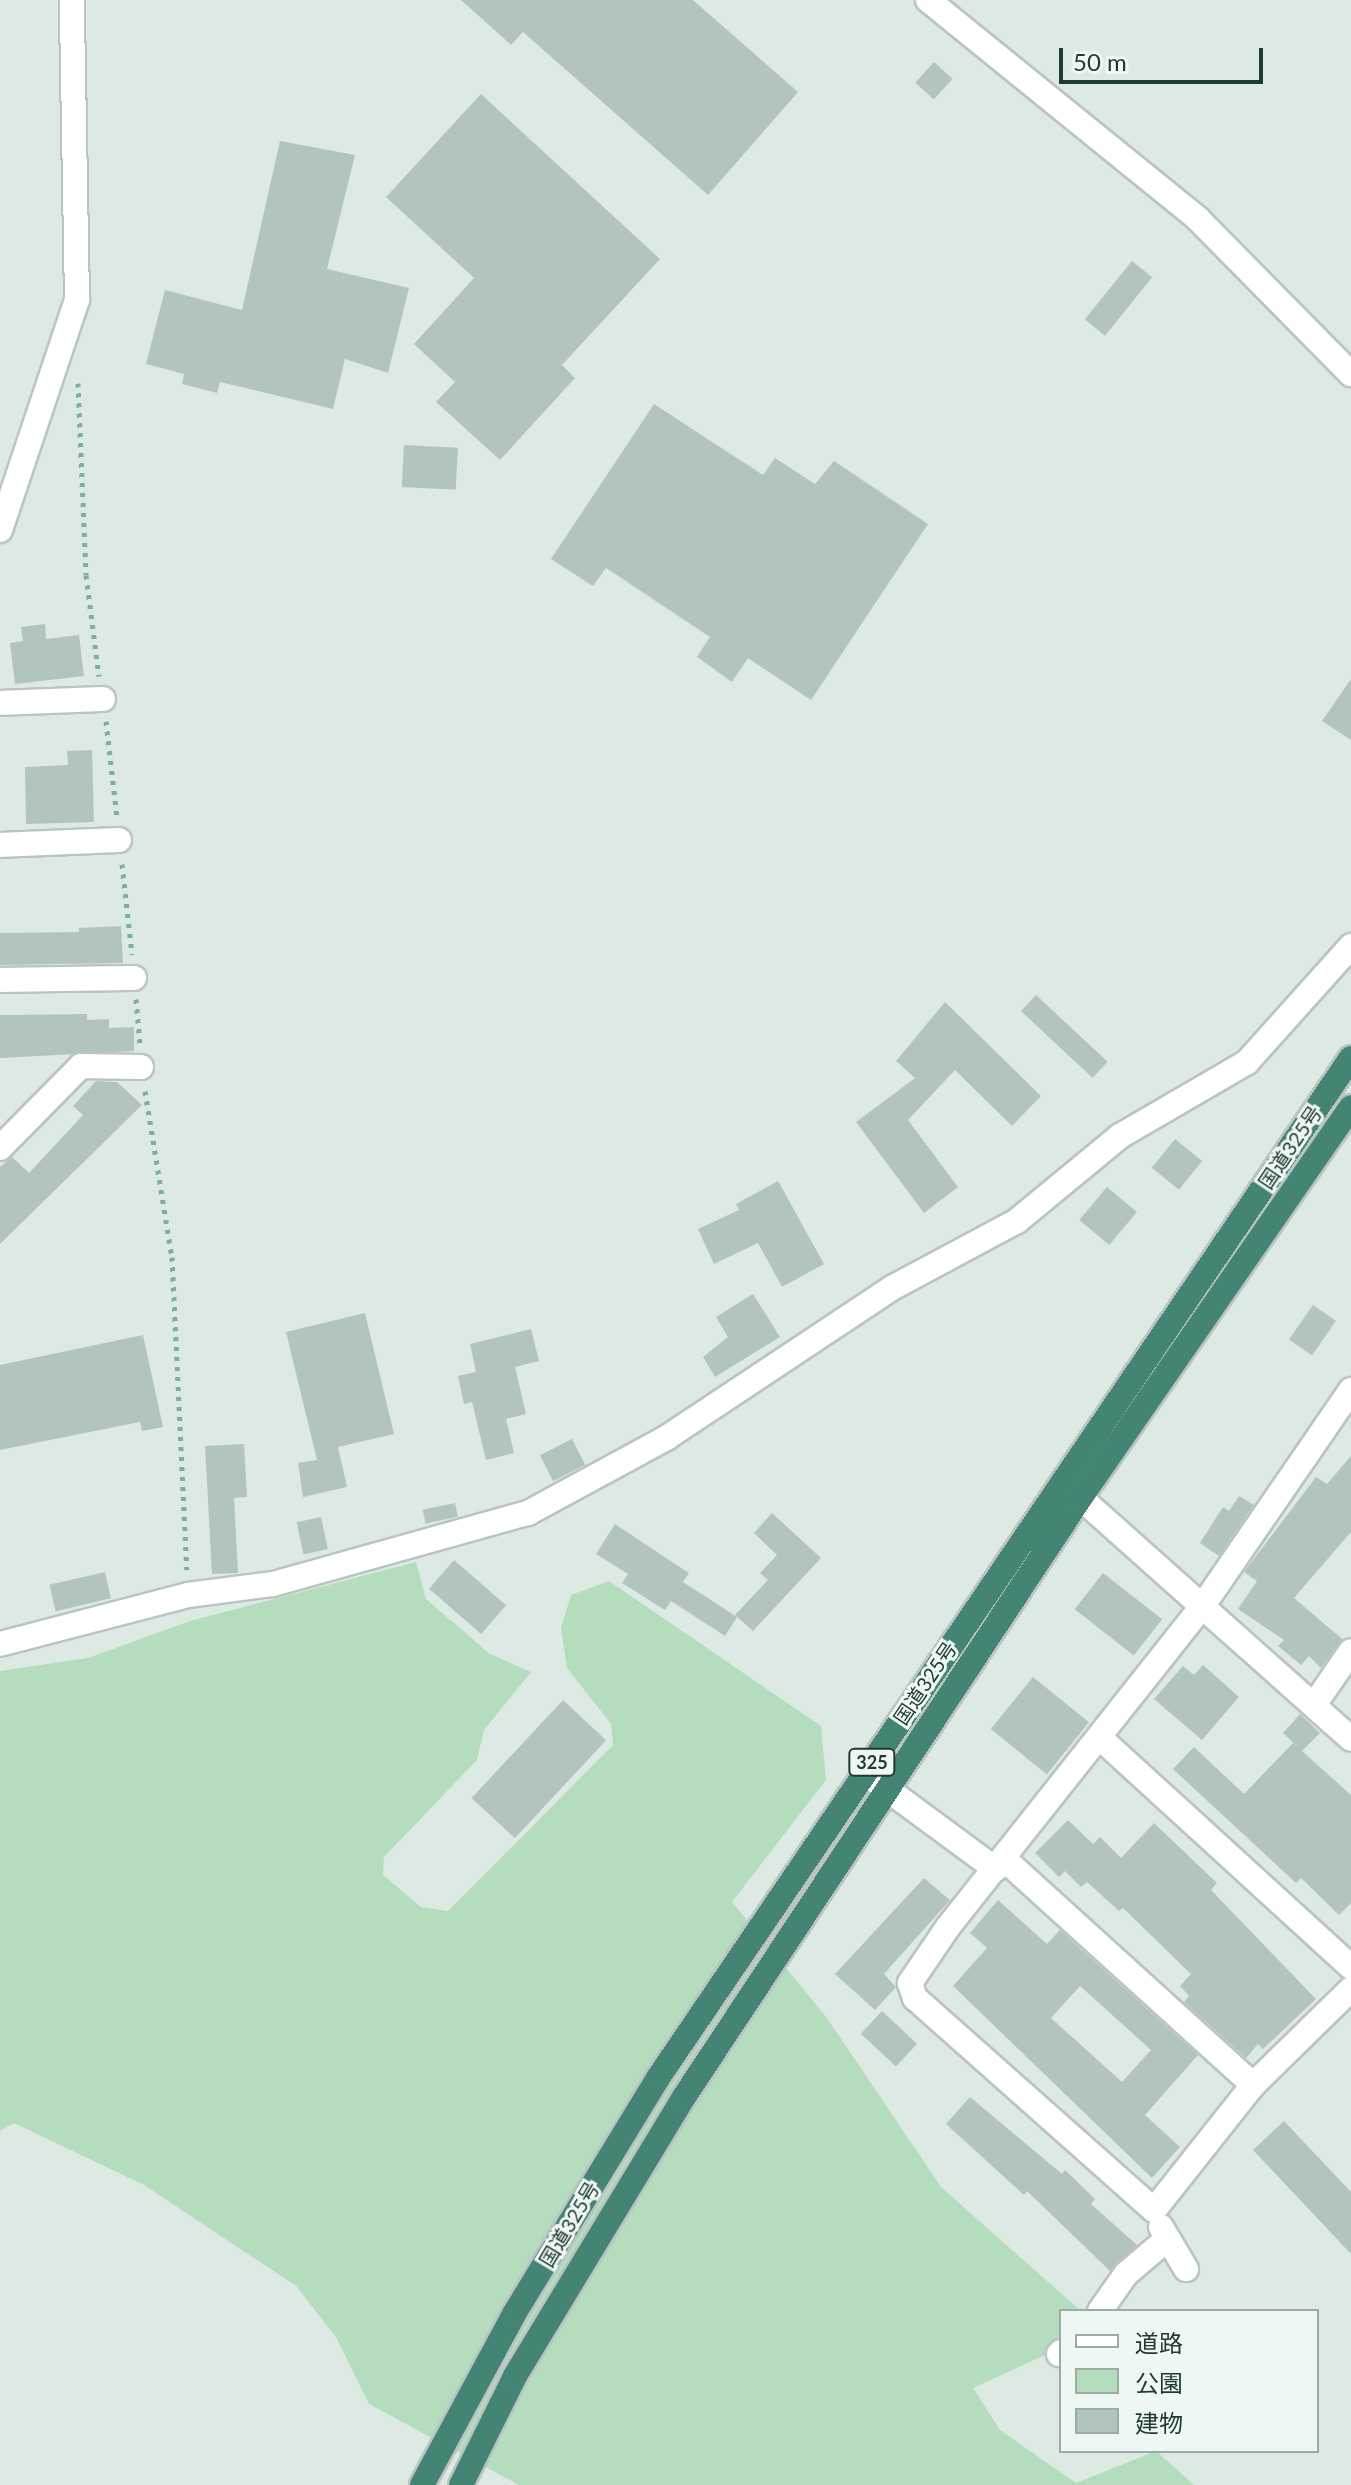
<!DOCTYPE html>
<html>
<head>
<meta charset="utf-8">
<style>
	body { margin:0 }
	#map { position:relative; width:1351px; height:2485px; overflow:hidden; background:#ddeae4; font-family:Lato,"Noto Sans JP",sans-serif }
	div>[style] { position:absolute }
	.green>* { inset:0; background:#b4ddbe }
	.building>* { inset:0; background:#b2c5bd; transform-origin:0 0 }
	.path>* { height:5px; margin-top:-2.5px; transform-origin:0; background:repeating-linear-gradient(90deg,#7caf9d 0 4px,transparent 0 10px) }
	.roads { filter:drop-shadow(2px 0 #bcc4c2) drop-shadow(-2px 0 #bcc4c2) drop-shadow(0 2px #bcc4c2) drop-shadow(0 -2px #bcc4c2) }
	.minor>* { height:24px; margin:-12px; padding:0 12px; transform-origin:12px; border-radius:12px; background:#fff }
	.tertiary>* { height:24px; margin:-12px; padding:0 12px; transform-origin:12px; border-radius:12px; background:#fff }
	.trunk>* { height:24px; margin:-12px; padding:0 12px; transform-origin:12px; border-radius:12px; background:#448474 }
	span { translate:-50% -50%; white-space:nowrap; text-align:center; line-height:1.15; -webkit-text-stroke:6px #eef7f2; paint-order:stroke }
	.shield-label span { padding:2px 6px; background:#eef7f2; border:2px solid; border-radius:6px; -webkit-text-stroke-width:0 }
	.shield-label { font-size:18px; color:#1e3a32; font-weight:700 }
	.street-label { font-size:20px; color:#1e3a32 }
	.legend { position:absolute; left:1059px; top:2309px; width:260px; height:144px; box-sizing:border-box; background:#eef7f2; border:2px solid #9baba5; margin:0; padding:10px 14px; list-style:none; font-size:24px; color:#1e3a32 }
	.legend li { display:flex; align-items:center; gap:16px; height:40px }
	.legend b { width:40px; border:2px solid #9baba5 }
	.scale { position:absolute; left:1059px; top:48px; width:204px; height:36px; box-sizing:border-box; border:4px solid #1e3a32; border-top:0; padding-left:10px; font-size:24px; line-height:28px; white-space:nowrap; color:#1e3a32; -webkit-text-stroke:6px #eef7f2; paint-order:stroke }
</style>
</head>
<body>
<div id="map">
	<div class="green">
		<i style="clip-path:polygon(416px 1562px,426px 1599px,490px 1654px,531px 1672px,484px 1730px,477px 1760px,384px 1857px,383px 1875px,421px 1907px,448px 1911px,613px 1745px,611px 1724px,567px 1668px,561px 1628px,571px 1595px,609px 1581px,821px 1726px,826px 1780px,732px 1902px,827px 2018px,941px 2187px,1081px 2311px,1061px 2311px,1061px 2337px,1043px 2356px,973px 2388px,1000px 2430px,1076px 2483px,1156px 2451px,1194px 2485px,519px 2485px,369px 2404px,336px 2337px,296px 2286px,144px 2185px,14px 2123px,0 2131px,0 1671px,88px 1658px,190px 1621px)"></i>
	</div>
	<div class="building">
		<i style="clip-path:polygon(461px 0,693px 0,798px 92px,708px 195px,523px 32px,511px 45px)"></i>
		<i style="left:934px;top:62px;width:25px;height:28px;rotate:42deg"></i>
		<i style="clip-path:polygon(481px 94px,660px 259px,562px 365px,575px 378px,500px 460px,436px 402px,455px 382px,414px 344px,474px 278px,386px 197px)"></i>
		<i style="clip-path:polygon(280px 141px,355px 155px,327px 269px,409px 288px,388px 373px,345px 359px,333px 409px,220px 382px,217px 393px,182px 384px,184px 374px,146px 364px,165px 290px,242px 310px)"></i>
		<i style="left:1132px;top:261px;width:26px;height:75px;rotate:39deg"></i>
		<i style="clip-path:polygon(654px 404px,763px 475px,775px 458px,815px 484px,834px 461px,928px 524px,811px 700px,748px 658px,732px 682px,697px 657px,710px 637px,606px 568px,593px 586px,551px 559px)"></i>
		<i style="left:404px;top:445px;width:54px;height:42px;rotate:3deg"></i>
		<i style="clip-path:polygon(45px 624px,46px 639px,79px 635px,84px 676px,15px 684px,10px 643px,23px 641px,21px 627px)"></i>
		<i style="clip-path:polygon(1351px 679px,1351px 740px,1322px 721px)"></i>
		<i style="clip-path:polygon(92px 750px,94px 822px,26px 824px,25px 767px,68px 765px,67px 751px)"></i>
		<i style="clip-path:polygon(121px 926px,123px 963px,0 965px,0 933px,79px 932px,79px 928px)"></i>
		<i style="left:1036px;top:995px;width:98px;height:22px;rotate:43deg"></i>
		<i style="clip-path:polygon(945px 1002px,1041px 1096px,1012px 1126px,955px 1070px,908px 1120px,958px 1187px,924px 1213px,856px 1122px,915px 1078px,896px 1061px)"></i>
		<i style="clip-path:polygon(87px 1014px,87px 1020px,109px 1019px,109px 1028px,134px 1027px,134px 1051px,0 1058px,0 1015px)"></i>
		<i style="clip-path:polygon(96px 1081px,117px 1082px,142px 1105px,0 1244px,0 1167px,12px 1157px,29px 1173px,83px 1115px,73px 1106px)"></i>
		<i style="left:1175px;top:1139px;width:35px;height:37px;rotate:39deg"></i>
		<i style="clip-path:polygon(778px 1181px,824px 1264px,782px 1287px,758px 1243px,714px 1264px,698px 1229px,739px 1210px,736px 1204px)"></i>
		<i style="left:1107px;top:1187px;width:39px;height:43px;rotate:40deg"></i>
		<i style="clip-path:polygon(753px 1294px,780px 1337px,715px 1377px,703px 1357px,728px 1337px,716px 1317px)"></i>
		<i style="left:1313px;top:1305px;width:28px;height:42px;rotate:35deg"></i>
		<i style="clip-path:polygon(365px 1313px,394px 1434px,338px 1447px,347px 1487px,303px 1497px,298px 1463px,317px 1460px,286px 1332px)"></i>
		<i style="clip-path:polygon(531px 1329px,539px 1361px,515px 1367px,526px 1414px,506px 1419px,514px 1453px,486px 1460px,472px 1402px,464px 1404px,458px 1376px,476px 1372px,470px 1344px)"></i>
		<i style="clip-path:polygon(143px 1335px,163px 1427px,142px 1431px,140px 1422px,0 1450px,0 1365px)"></i>
		<i style="left:572px;top:1439px;width:29px;height:36px;rotate:63deg"></i>
		<i style="clip-path:polygon(244px 1444px,247px 1497px,234px 1498px,238px 1573px,212px 1574px,205px 1446px)"></i>
		<i style="clip-path:polygon(1351px 1456px,1351px 1532px,1294px 1598px,1342px 1639px,1321px 1668px,1309px 1656px,1301px 1665px,1278px 1646px,1284px 1640px,1238px 1609px,1257px 1581px,1244px 1572px,1316px 1477px,1327px 1484px)"></i>
		<i style="clip-path:polygon(1239px 1496px,1254px 1505px,1219px 1556px,1200px 1543px,1223px 1507px,1229px 1511px)"></i>
		<i style="left:455px;top:1503px;width:14px;height:33px;rotate:78deg"></i>
		<i style="clip-path:polygon(772px 1513px,821px 1558px,753px 1631px,735px 1615px,768px 1580px,760px 1573px,777px 1555px,754px 1533px)"></i>
		<i style="left:321px;top:1517px;width:33px;height:25px;rotate:78deg"></i>
		<i style="clip-path:polygon(615px 1524px,689px 1573px,683px 1582px,737px 1617px,725px 1636px,671px 1601px,665px 1610px,622px 1583px,628px 1574px,596px 1554px)"></i>
		<i style="left:454px;top:1560px;width:69px;height:38px;rotate:41deg"></i>
		<i style="left:105px;top:1572px;width:27px;height:57px;rotate:77deg"></i>
		<i style="left:1103px;top:1573px;width:75px;height:46px;rotate:38deg"></i>
		<i style="clip-path:polygon(1203px 1665px,1239px 1697px,1202px 1740px,1154px 1699px,1183px 1666px,1194px 1675px)"></i>
		<i style="left:1033px;top:1677px;width:72px;height:67px;rotate:39deg"></i>
		<i style="left:563px;top:1700px;width:59px;height:134px;rotate:43deg"></i>
		<i style="clip-path:polygon(1300px 1714px,1320px 1733px,1302px 1751px,1351px 1795px,1351px 1903px,1339px 1915px,1301px 1878px,1296px 1883px,1173px 1769px,1194px 1747px,1244px 1794px,1293px 1743px,1300px 1749px,1283px 1733px)"></i>
		<i style="clip-path:polygon(1068px 1820px,1093px 1844px,1100px 1837px,1121px 1858px,1154px 1823px,1217px 1883px,1211px 1890px,1316px 1999px,1263px 2049px,1258px 2044px,1246px 2058px,1184px 2002px,1189px 1996px,1180px 1986px,1191px 1974px,1123px 1908px,1119px 1911px,1087px 1882px,1081px 1887px,1065px 1871px,1059px 1877px,1035px 1853px)"></i>
		<i style="clip-path:polygon(924px 1878px,950px 1900px,884px 1974px,896px 1987px,875px 2010px,835px 1974px)"></i>
		<i style="clip-path:polygon(evenodd,998px 1900px,1047px 1944px,1060px 1930px,1198px 2055px,1145px 2115px,1180px 2147px,1152px 2178px,953px 1986px,987px 1948px,970px 1933px,998px 1900px,1080px 1986px,1151px 2050px,1122px 2082px,1051px 2018px,1080px 1986px)"></i>
		<i style="left:882px;top:2011px;width:48px;height:31px;rotate:43deg"></i>
		<i style="clip-path:polygon(970px 2097px,1062px 2174px,1065px 2170px,1095px 2199px,1091px 2204px,1137px 2245px,1110px 2271px,1027px 2191px,1024px 2195px,946px 2124px)"></i>
		<i style="clip-path:polygon(1284px 2121px,1351px 2192px,1351px 2254px,1253px 2150px)"></i>
	</div>
	<div class="path">
		<i style="left:78px;top:383px;width:192px;rotate:87.6deg"></i>
		<i style="left:86px;top:575px;width:102px;rotate:82.7deg"></i>
		<i style="left:106px;top:721px;width:98px;rotate:83.5deg"></i>
		<i style="left:122px;top:864px;width:91px;rotate:83.7deg"></i>
		<i style="left:136px;top:999px;width:46px;rotate:85deg"></i>
		<i style="left:145px;top:1091px;width:168px;rotate:80.8deg"></i>
		<i style="left:172px;top:1257px;width:313px;rotate:87.3deg"></i>
	</div>
	<div class="roads">
		<div class="minor">
			<i style="left:0;top:530px;width:243px;rotate:-71.5deg"></i>
			<i style="left:77px;top:300px;width:300px;rotate:-91deg"></i>
			<i style="left:0;top:703px;width:103px;rotate:-2.2deg"></i>
			<i style="left:0;top:845px;width:119px;rotate:-2.4deg"></i>
			<i style="left:0;top:980px;width:134px;rotate:-0.9deg"></i>
			<i style="left:0;top:1148px;width:115px;rotate:-45.4deg"></i>
			<i style="left:81px;top:1066px;width:60px;rotate:1deg"></i>
			<i style="left:1351px;top:1390px;width:260px;rotate:124.5deg"></i>
			<i style="left:1204px;top:1604px;width:412px;rotate:128.4deg"></i>
			<i style="left:948px;top:1927px;width:68px;rotate:124.2deg"></i>
			<i style="left:910px;top:1983px;width:16px;rotate:72deg"></i>
			<i style="left:915px;top:1998px;width:319px;rotate:41.6deg"></i>
			<i style="left:1154px;top:2210px;width:159px;rotate:-51.6deg"></i>
			<i style="left:1253px;top:2085px;width:137px;rotate:-44.4deg"></i>
			<i style="left:1066px;top:1485px;width:382px;rotate:41.7deg"></i>
			<i style="left:0;top:1644px;width:194px;rotate:-14.6deg"></i>
			<i style="left:188px;top:1595px;width:86px;rotate:-7.4deg"></i>
			<i style="left:273px;top:1584px;width:265px;rotate:-15.6deg"></i>
			<i style="left:528px;top:1513px;width:157px;rotate:-28.5deg"></i>
			<i style="left:666px;top:1438px;width:271px;rotate:-33.6deg"></i>
			<i style="left:892px;top:1288px;width:142px;rotate:-28.2deg"></i>
			<i style="left:1017px;top:1221px;width:134px;rotate:-39.5deg"></i>
			<i style="left:1120px;top:1136px;width:147px;rotate:-30.2deg"></i>
			<i style="left:1247px;top:1062px;width:156px;rotate:-48.1deg"></i>
			<i style="left:1314px;top:1705px;width:65px;rotate:-55.6deg"></i>
			<i style="left:1099px;top:1737px;width:341px;rotate:42.4deg"></i>
			<i style="left:865px;top:1773px;width:162px;rotate:36.4deg"></i>
			<i style="left:1003px;top:1858px;width:338px;rotate:42.2deg"></i>
			<i style="left:1161px;top:2227px;width:49px;rotate:59.2deg"></i>
			<i style="left:1100px;top:2311px;width:45px;rotate:-54.9deg"></i>
			<i style="left:1126px;top:2274px;width:52px;rotate:-40.4deg"></i>
			<i style="left:1059px;top:2354px;width:3px;rotate:-45deg"></i>
		</div>
		<div class="tertiary">
			<i style="left:928px;top:0;width:348px;rotate:39deg"></i>
			<i style="left:1198px;top:219px;width:218px;rotate:45.4deg"></i>
		</div>
		<div class="trunk">
			<i style="left:422px;top:2485px;width:194px;rotate:-61.7deg"></i>
			<i style="left:514px;top:2314px;width:276px;rotate:-58.6deg"></i>
			<i style="left:658px;top:2078px;width:1233px;rotate:-55.81deg"></i>
			<i style="left:461px;top:2485px;width:122px;rotate:-63.6deg"></i>
			<i style="left:515px;top:2376px;width:326px;rotate:-58.8deg"></i>
			<i style="left:684px;top:2097px;width:719px;rotate:-56.51deg"></i>
			<i style="left:1081px;top:1497px;width:474px;rotate:-55.3deg"></i>
		</div>
	</div>
	<div class="shield-label">
		<span style="left:872px;top:1762px">325</span>
	</div>
	<div class="street-label">
		<span style="left:1290px;top:1147px;rotate:-56deg">国道325号</span>
		<span style="left:925px;top:1683px;rotate:-56deg">国道325号</span>
		<span style="left:569px;top:2224px;rotate:-59deg">国道325号</span>
	</div>
	<ul class="legend">
	<li><b style="height:10px;background:#fff"></b>道路</li>
	<li><b style="height:22px;background:#b4ddbe"></b>公園</li>
	<li><b style="height:22px;background:#b2c5bd"></b>建物</li>
	</ul>
	<div class="scale">50 m</div>
</div>
</body>
</html>
